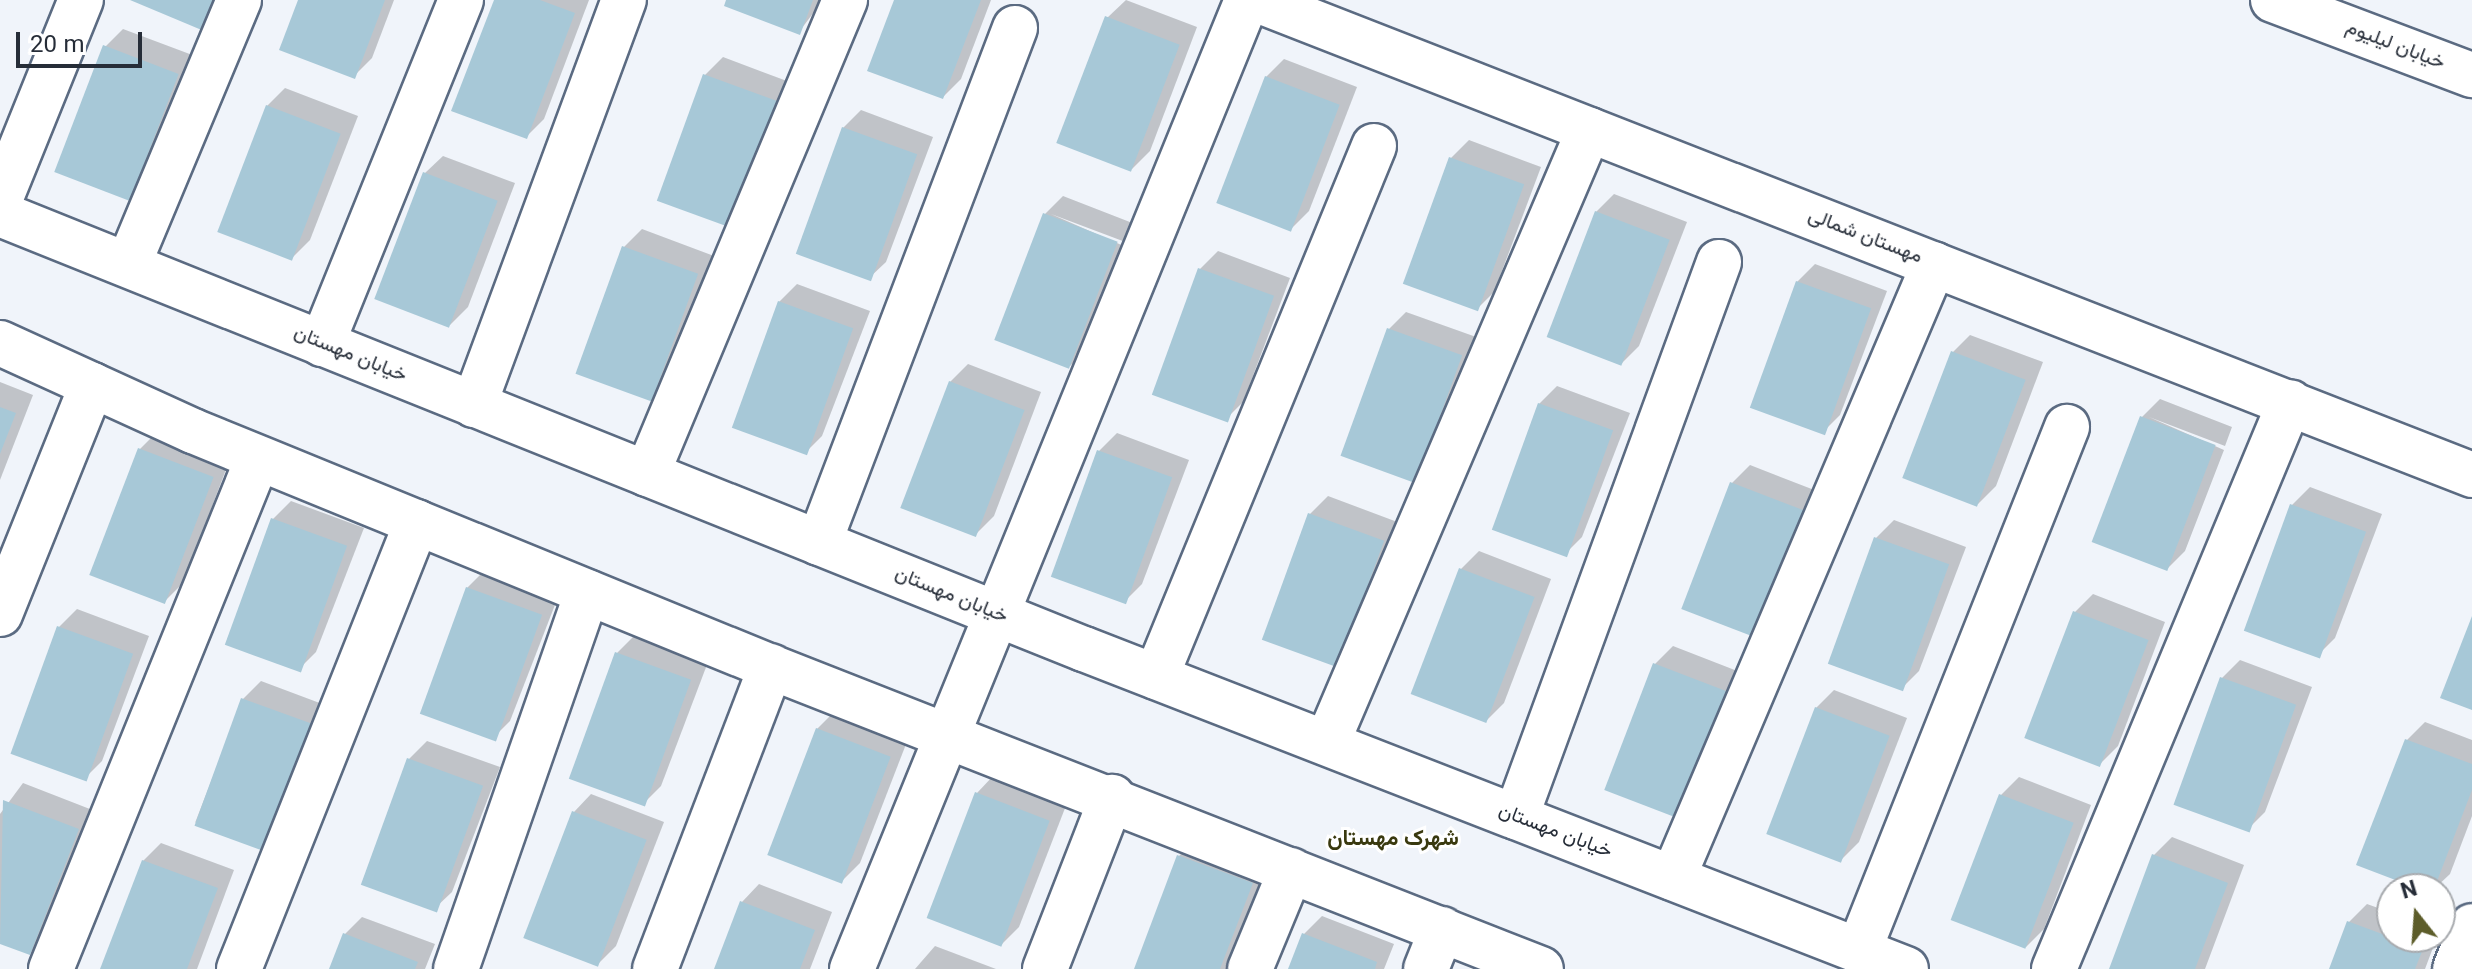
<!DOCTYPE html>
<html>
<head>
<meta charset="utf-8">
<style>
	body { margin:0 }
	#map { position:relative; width:2472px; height:969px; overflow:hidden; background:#f0f4fa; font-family:Georgia,Vazirmatn,serif }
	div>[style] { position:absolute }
	.shadow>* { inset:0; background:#0003 }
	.building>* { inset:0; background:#a7c8d7; transform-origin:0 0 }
	.roads { filter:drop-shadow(2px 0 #5b6b82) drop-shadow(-2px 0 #5b6b82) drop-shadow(0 2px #5b6b82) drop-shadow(0 -2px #5b6b82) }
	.minor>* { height:44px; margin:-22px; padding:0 22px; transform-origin:22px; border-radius:22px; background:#fff }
	.tertiary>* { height:44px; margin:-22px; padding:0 22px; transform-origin:22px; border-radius:22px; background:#fff }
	span { translate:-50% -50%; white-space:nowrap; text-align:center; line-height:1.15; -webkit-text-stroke:6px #fff; paint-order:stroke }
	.street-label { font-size:20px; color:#262d38 }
	.neighbourhood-label { font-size:22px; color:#39390f; font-weight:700 }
	.north { position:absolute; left:2376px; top:873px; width:80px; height:80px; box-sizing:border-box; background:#fff; border:2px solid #a8abaf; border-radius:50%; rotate:343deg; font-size:22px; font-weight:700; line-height:32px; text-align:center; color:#262d38 }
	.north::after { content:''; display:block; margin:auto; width:28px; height:36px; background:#5d5d2a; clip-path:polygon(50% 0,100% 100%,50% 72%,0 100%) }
	.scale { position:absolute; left:16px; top:32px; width:126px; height:36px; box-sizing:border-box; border:4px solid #262d38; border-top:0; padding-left:10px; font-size:24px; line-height:28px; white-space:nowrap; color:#262d38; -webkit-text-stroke:6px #fff; paint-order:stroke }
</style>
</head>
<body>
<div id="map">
	<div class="shadow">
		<i style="clip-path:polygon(300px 0,394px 0,372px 58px,354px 76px)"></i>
		<i style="clip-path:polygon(496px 0,589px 0,544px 119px,526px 137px)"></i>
		<i style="clip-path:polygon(728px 0,823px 0,799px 32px)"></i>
		<i style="clip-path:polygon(897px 0,991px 0,961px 79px,943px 97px)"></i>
		<i style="clip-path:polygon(1126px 0,1197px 27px,1150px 151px,1132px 169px,1107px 18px)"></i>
		<i style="clip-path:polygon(123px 29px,195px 56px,148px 180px,130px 198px,105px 47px)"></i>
		<i style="clip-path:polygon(723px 57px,795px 84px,747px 208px,705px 75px)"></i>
		<i style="clip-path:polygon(1284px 59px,1357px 87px,1309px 211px,1291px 229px,1266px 77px)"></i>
		<i style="clip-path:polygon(285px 88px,358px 116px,310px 240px,292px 258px,267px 106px)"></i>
		<i style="clip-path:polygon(861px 110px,933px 137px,886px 262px,868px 279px,843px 128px)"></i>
		<i style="clip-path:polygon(1469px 140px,1541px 167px,1494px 292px,1476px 310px,1451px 158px)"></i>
		<i style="clip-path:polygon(443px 156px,515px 183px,468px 307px,450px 325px,425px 173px)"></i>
		<i style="clip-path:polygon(1614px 194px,1687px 222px,1639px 346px,1621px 364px,1596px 212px)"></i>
		<i style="clip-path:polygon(1063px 196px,1135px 224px,1128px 243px,1051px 214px,1126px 247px,1088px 348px,1070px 366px,1045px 214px)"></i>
		<i style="clip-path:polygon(642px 229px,714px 256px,667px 381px,649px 399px,624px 247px)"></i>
		<i style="clip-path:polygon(1218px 251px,1290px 278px,1243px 402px,1225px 420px,1200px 269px)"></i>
		<i style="clip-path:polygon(1815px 264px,1887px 291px,1840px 415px,1822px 433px,1797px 282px)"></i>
		<i style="clip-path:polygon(797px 284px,870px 311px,822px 436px,804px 454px,779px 302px)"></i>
		<i style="clip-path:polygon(1406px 312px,1479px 338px,1431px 462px,1413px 480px,1388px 330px)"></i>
		<i style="clip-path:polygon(1970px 335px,2043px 362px,1996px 486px,1978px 504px,1952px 353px)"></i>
		<i style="clip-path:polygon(968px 364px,1041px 392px,994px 516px,976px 534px,950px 382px)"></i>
		<i style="clip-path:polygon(0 382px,33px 395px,0 480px)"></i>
		<i style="clip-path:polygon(1557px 386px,1630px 413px,1582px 537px,1564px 555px,1539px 404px)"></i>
		<i style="clip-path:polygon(2160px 399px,2232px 427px,2225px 446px,2149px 417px,2224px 450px,2185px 551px,2167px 569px,2142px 417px)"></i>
		<i style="clip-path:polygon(158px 431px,230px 459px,183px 583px,165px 601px,140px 449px)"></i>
		<i style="clip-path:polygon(1117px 433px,1189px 460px,1142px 584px,1124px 602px,1099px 451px)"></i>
		<i style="clip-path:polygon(1750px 465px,1822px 493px,1775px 617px,1732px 483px)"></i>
		<i style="clip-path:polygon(2310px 487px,2382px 514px,2335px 638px,2317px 656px,2292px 505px)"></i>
		<i style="clip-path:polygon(1328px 496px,1400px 523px,1353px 647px,1335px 665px,1310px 514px)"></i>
		<i style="clip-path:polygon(291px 501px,364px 528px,316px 652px,298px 670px,226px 643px,273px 519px)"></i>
		<i style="clip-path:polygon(1894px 520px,1966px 547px,1919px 671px,1901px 689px,1876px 538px)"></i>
		<i style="clip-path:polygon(1479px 551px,1551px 579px,1504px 703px,1486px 721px,1461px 569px)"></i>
		<i style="clip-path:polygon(485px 570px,558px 597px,510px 721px,492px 739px,467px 588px)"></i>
		<i style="clip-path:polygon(2093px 594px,2165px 622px,2118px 746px,2100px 764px,2075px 612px)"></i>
		<i style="clip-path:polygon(77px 609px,149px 636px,102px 761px,84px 779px,59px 627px)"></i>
		<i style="clip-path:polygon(635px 635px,708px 662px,661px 786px,643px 804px,617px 653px)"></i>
		<i style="clip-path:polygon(1673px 646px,1745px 674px,1698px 798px,1655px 664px)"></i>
		<i style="clip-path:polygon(2240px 660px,2312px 687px,2265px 812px,2247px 830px,2222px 678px)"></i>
		<i style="clip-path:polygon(261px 681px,333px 708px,195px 823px,243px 699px)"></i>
		<i style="clip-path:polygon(1834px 690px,1907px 718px,1859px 842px,1841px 860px,1816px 708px)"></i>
		<i style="clip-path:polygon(835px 711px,908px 739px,860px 863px,842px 881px,817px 729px)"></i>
		<i style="clip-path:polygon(2425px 722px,2472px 740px,2472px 816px,2450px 874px,2434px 889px,2425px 889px,2407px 740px)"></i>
		<i style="clip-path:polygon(427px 741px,500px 767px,452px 892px,434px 909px,362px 883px,409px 759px)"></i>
		<i style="clip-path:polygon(994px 775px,1067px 803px,1019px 927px,1001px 945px,977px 793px)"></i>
		<i style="clip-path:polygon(2019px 777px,2091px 805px,2044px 929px,2026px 947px,2001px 795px)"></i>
		<i style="clip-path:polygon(23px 783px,95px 811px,48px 935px,30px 953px,0 942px,0 814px)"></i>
		<i style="clip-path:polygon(591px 794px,664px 822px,616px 946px,598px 964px,574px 812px)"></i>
		<i style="clip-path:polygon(2172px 837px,2244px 865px,2205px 969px,2111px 969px,2154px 855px)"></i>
		<i style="clip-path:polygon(1197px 838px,1269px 865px,1230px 969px,1136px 969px,1179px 856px)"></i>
		<i style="clip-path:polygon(161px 843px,234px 870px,197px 969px,102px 969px,143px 861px)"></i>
		<i style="clip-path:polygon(759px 884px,832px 912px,810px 969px,716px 969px,742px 902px)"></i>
		<i style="clip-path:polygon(2367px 904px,2392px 913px,2392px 937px,2437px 937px,2425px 969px,2331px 969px,2349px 922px)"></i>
		<i style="clip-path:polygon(1322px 916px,1394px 944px,1384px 969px,1290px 969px,1304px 934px)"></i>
		<i style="clip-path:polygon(362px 917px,435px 944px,425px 969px,331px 969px,344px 935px)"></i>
		<i style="clip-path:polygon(935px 946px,996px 969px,915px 969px)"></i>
	</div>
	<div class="building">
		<i style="clip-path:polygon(130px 0,216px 0,204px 31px)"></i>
		<i style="clip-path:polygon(298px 0,385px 0,355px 79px,279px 50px)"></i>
		<i style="clip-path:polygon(494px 0,540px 0,575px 13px,527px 139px,451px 111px)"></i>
		<i style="clip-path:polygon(726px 0,813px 0,800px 35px,724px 6px)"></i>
		<i style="clip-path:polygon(894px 0,981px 0,943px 99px,867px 71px)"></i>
		<i style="left:1105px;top:16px;width:80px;height:136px;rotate:21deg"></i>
		<i style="left:103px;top:45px;width:81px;height:136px;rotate:21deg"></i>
		<i style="left:703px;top:74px;width:81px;height:135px;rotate:20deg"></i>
		<i style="left:1265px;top:76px;width:80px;height:136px;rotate:21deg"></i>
		<i style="left:266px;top:105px;width:80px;height:136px;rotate:21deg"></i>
		<i style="left:842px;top:127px;width:80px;height:135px;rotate:20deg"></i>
		<i style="left:1449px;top:157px;width:80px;height:135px;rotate:20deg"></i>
		<i style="left:423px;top:172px;width:80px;height:136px;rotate:21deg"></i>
		<i style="left:1595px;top:211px;width:80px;height:135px;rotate:21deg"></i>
		<i style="left:1043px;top:213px;width:80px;height:136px;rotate:21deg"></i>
		<i style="left:622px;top:246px;width:81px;height:136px;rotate:20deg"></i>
		<i style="left:1198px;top:268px;width:81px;height:135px;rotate:20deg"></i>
		<i style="left:1796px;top:281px;width:80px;height:135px;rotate:20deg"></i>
		<i style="left:778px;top:301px;width:80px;height:135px;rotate:20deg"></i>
		<i style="left:1387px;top:328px;width:80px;height:136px;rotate:20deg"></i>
		<i style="left:1951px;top:351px;width:80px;height:136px;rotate:21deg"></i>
		<i style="left:949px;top:381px;width:81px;height:136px;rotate:21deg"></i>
		<i style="left:1538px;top:403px;width:80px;height:135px;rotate:20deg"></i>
		<i style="clip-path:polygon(0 407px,16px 413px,0 454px)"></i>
		<i style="left:2140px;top:416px;width:81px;height:135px;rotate:21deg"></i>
		<i style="left:138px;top:448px;width:81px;height:136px;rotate:21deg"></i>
		<i style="left:1097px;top:450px;width:80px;height:135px;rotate:20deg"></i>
		<i style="left:1730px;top:482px;width:81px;height:136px;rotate:21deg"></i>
		<i style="left:2290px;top:504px;width:81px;height:135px;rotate:20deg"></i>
		<i style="left:1308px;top:513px;width:81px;height:135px;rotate:20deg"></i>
		<i style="left:271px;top:518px;width:81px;height:135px;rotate:20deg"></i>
		<i style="left:1874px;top:537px;width:80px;height:135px;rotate:20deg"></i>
		<i style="left:1459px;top:568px;width:81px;height:135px;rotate:21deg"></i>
		<i style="left:466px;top:587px;width:81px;height:135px;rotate:20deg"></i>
		<i style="left:2073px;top:611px;width:81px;height:136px;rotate:21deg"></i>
		<i style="clip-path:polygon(2472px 616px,2472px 710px,2440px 698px)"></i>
		<i style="left:57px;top:626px;width:81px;height:136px;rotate:20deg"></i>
		<i style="left:615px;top:652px;width:81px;height:135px;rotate:20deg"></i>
		<i style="left:1653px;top:663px;width:81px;height:136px;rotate:21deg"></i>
		<i style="left:2220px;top:677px;width:81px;height:136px;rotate:20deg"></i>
		<i style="left:241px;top:698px;width:80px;height:136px;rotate:20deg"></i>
		<i style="left:1815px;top:707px;width:80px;height:136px;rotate:21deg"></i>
		<i style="left:816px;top:728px;width:80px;height:136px;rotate:21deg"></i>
		<i style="clip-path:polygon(2405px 739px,2472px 764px,2472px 790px,2434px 889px,2419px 889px,2356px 865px)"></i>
		<i style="left:407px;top:758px;width:81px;height:135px;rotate:20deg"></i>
		<i style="left:975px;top:792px;width:80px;height:135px;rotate:21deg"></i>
		<i style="left:1999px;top:794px;width:80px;height:135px;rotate:21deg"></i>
		<i style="clip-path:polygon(3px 800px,79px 829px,30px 955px,0 944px)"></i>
		<i style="left:572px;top:811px;width:80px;height:136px;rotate:21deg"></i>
		<i style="clip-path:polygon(2152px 854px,2228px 883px,2195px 969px,2109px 969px)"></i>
		<i style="clip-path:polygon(1177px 855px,1253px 883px,1220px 969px,1134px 969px)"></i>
		<i style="clip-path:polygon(142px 860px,218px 888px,187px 969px,100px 969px)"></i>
		<i style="clip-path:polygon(740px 901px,815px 930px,800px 969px,714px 969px)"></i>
		<i style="clip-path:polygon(2347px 921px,2423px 949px,2415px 969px,2329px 969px)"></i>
		<i style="clip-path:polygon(343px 933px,418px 962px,415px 969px,329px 969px)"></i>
		<i style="clip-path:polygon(1302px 933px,1377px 962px,1375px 969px,1288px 969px)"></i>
	</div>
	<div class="roads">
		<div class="minor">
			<i style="left:1257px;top:0;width:1305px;rotate:21.35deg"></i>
			<i style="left:2273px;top:0;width:213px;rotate:20.7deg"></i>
			<i style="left:0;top:200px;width:216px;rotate:-68deg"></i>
			<i style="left:129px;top:263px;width:285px;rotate:-67.3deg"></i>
			<i style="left:322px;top:344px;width:371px;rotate:-68deg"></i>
			<i style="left:474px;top:405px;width:432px;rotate:-69.7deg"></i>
			<i style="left:647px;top:474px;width:514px;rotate:-67.33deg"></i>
			<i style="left:819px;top:543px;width:551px;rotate:-69.16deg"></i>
			<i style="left:0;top:614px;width:247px;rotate:-68.1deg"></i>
			<i style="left:1156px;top:677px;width:574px;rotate:-67.68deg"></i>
			<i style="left:1327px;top:743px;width:667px;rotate:-66.86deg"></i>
			<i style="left:1516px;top:817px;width:591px;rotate:-69.91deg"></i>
			<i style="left:1673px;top:878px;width:667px;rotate:-66.97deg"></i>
			<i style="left:1859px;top:950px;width:563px;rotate:-68.31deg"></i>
			<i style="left:51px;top:969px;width:551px;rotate:-67.95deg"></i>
			<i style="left:239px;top:969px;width:481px;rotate:-68.3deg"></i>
			<i style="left:456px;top:969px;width:399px;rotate:-70.8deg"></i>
			<i style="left:655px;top:969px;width:324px;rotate:-69deg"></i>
			<i style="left:852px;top:969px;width:1046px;rotate:-67.82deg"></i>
			<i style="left:1045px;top:969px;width:185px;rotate:-68.7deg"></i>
			<i style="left:1250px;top:969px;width:107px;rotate:-67.5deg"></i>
			<i style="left:1426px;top:969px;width:43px;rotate:-68.2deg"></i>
			<i style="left:2054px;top:969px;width:614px;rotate:-67.4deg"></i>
			<i style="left:2455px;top:969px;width:46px;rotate:-68.4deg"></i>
		</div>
		<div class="tertiary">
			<i style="left:0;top:214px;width:1168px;rotate:21.87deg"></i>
			<i style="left:1084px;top:649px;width:882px;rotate:21.27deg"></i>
			<i style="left:0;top:343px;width:212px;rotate:24.5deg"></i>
			<i style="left:193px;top:431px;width:624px;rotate:22.21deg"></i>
			<i style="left:771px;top:667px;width:827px;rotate:21.42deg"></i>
		</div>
	</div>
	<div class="street-label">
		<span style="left:2395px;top:46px;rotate:21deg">خیابان لیلیوم</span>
		<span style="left:1865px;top:237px;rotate:21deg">مهستان شمالی</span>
		<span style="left:350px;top:355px;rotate:22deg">خیابان مهستان</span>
		<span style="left:951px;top:596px;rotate:22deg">خیابان مهستان</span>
		<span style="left:1555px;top:832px;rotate:21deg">خیابان مهستان</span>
	</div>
	<div class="neighbourhood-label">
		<span style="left:1393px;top:840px">شهرک مهستان</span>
	</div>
	<div class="north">N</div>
	<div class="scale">20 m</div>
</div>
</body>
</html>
